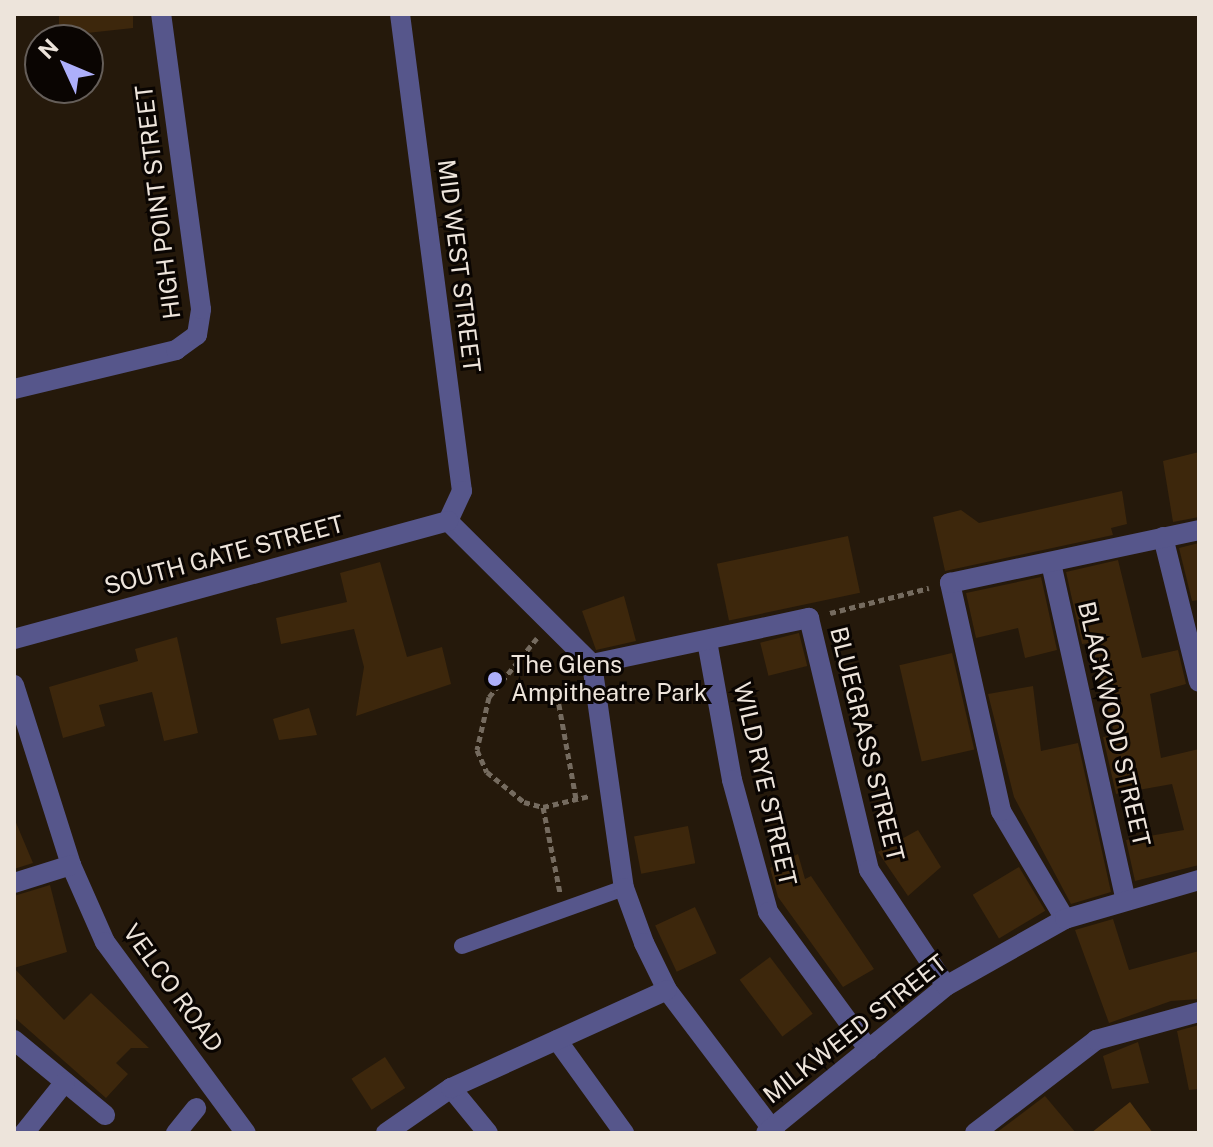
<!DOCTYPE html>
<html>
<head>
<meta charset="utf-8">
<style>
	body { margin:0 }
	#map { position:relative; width:1213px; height:1147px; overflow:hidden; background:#25190b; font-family:"Public Sans",sans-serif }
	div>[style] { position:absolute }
	.green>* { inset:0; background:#52350f }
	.building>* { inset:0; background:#3d270c; transform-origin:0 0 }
	.path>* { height:5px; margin-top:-2.5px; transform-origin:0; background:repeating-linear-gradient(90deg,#756b5f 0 6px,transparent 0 10px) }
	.lane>* { height:16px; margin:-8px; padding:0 8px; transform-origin:8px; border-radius:8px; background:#56568b }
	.street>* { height:20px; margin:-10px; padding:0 10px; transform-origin:10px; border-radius:10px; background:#56568b }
	.dots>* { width:22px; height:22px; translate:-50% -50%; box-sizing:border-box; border:4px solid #0a0502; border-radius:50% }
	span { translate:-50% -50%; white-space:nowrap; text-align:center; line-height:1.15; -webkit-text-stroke:6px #0a0502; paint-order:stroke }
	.street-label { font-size:24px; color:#ede4db }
	.poi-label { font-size:24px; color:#ede4db }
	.left { translate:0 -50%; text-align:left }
	.frame { position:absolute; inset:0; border:16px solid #ede4db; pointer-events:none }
	.north { position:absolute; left:24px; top:24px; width:80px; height:80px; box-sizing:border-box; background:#0a0502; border:2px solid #655e59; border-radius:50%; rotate:314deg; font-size:22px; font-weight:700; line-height:32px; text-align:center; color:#ede4db }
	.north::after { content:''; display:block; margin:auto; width:28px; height:36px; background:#adaffb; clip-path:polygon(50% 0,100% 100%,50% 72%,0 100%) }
</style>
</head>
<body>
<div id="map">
	<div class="green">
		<i style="clip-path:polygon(1130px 1102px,1153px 1133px,1091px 1133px)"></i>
	</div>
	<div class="building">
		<i style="clip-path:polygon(59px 14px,133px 14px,133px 28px,59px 36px)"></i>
		<i style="clip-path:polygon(1199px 452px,1199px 517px,1173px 522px,1163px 461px)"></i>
		<i style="clip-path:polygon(1122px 491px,1127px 524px,1111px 528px,1113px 535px,945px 571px,933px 517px,961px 510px,979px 523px)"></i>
		<i style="left:848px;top:536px;width:58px;height:134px;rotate:78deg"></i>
		<i style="clip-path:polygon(1199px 543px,1199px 600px,1192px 601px,1179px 548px)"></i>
		<i style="clip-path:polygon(1118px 560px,1142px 658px,1178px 650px,1186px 684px,1150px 694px,1161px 758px,1199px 749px,1199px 865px,1135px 881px,1126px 840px,1184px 830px,1172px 784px,1116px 794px,1103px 737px,1115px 735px,1089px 643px,1082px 644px,1066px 572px)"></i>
		<i style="clip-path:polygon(380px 562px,407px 657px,442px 647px,451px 684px,356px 716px,364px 667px,354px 629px,281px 644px,276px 618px,347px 602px,340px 573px)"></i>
		<i style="clip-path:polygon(1041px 577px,1057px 650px,1025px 658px,1018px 628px,976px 638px,966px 593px)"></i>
		<i style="clip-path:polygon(624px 596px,636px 641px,596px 650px,582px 611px)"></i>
		<i style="left:799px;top:633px;width:34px;height:40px;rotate:76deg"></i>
		<i style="clip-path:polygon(177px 637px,198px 733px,164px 741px,152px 692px,99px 705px,105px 726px,63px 738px,49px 687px,138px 661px,135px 649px)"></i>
		<i style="left:952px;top:653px;width:99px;height:54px;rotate:77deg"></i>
		<i style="clip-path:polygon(1033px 686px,1041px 751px,1078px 743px,1111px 892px,1071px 904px,1014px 797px,988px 694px)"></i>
		<i style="clip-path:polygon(309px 708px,317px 735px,279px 740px,273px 719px)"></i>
		<i style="clip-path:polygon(14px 818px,33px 863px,14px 869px)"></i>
		<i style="left:688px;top:826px;width:38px;height:55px;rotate:79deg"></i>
		<i style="clip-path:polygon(918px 830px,941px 867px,908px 896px,878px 852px)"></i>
		<i style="clip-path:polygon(798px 854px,805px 879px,811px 876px,874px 969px,843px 987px,778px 897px,770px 868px)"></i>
		<i style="left:1019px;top:867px;width:51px;height:54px;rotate:59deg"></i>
		<i style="clip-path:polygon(50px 885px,67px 952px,14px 968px,14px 896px)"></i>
		<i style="left:695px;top:907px;width:51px;height:44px;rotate:65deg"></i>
		<i style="clip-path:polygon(1113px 919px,1129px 970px,1199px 951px,1199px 999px,1171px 1001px,1109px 1023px,1075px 930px)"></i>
		<i style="left:770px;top:957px;width:71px;height:38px;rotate:53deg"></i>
		<i style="clip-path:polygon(14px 968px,64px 1020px,91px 993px,149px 1048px,131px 1048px,116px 1063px,128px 1074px,106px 1098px,14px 1017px)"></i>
		<i style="clip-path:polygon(1199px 1025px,1199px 1089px,1189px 1090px,1177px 1031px)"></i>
		<i style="clip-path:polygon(1138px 1042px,1149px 1083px,1112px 1089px,1103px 1056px)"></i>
		<i style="left:385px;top:1057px;width:37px;height:40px;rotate:57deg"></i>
		<i style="clip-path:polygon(1045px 1096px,1076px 1133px,996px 1133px)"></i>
	</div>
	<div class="path">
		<i style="left:830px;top:613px;width:102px;rotate:-14.2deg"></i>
		<i style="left:537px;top:638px;width:76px;rotate:129.1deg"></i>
		<i style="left:489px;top:697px;width:54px;rotate:102.8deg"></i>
		<i style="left:477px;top:750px;width:24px;rotate:66deg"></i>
		<i style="left:487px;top:772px;width:48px;rotate:39deg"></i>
		<i style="left:524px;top:802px;width:20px;rotate:15deg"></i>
		<i style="left:543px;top:807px;width:47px;rotate:-13.4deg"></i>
		<i style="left:575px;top:690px;width:18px;rotate:167deg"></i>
		<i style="left:557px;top:694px;width:107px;rotate:79.7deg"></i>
		<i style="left:543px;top:807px;width:88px;rotate:78.8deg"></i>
	</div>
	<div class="lane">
		<i style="left:462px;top:946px;width:172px;rotate:-19.7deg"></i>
	</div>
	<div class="street">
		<i style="left:400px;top:14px;width:481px;rotate:82.6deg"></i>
		<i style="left:462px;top:491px;width:33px;rotate:115deg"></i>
		<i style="left:14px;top:389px;width:167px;rotate:-13.5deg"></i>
		<i style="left:176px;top:350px;width:26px;rotate:-36deg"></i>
		<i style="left:197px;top:335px;width:26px;rotate:-81deg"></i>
		<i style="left:201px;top:309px;width:298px;rotate:-97.7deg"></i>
		<i style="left:448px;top:521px;width:203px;rotate:44.8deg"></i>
		<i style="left:592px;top:664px;width:226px;rotate:81.9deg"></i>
		<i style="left:624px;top:888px;width:59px;rotate:70deg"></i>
		<i style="left:644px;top:943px;width:52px;rotate:63.9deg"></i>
		<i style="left:667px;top:990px;width:179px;rotate:52.9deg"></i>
		<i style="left:1163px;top:537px;width:149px;rotate:76.1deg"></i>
		<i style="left:1051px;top:563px;width:342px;rotate:77.5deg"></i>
		<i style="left:14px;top:639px;width:450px;rotate:-15.2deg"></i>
		<i style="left:707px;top:641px;width:141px;rotate:79.8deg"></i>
		<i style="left:732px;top:780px;width:137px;rotate:74.7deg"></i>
		<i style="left:768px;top:912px;width:171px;rotate:53.8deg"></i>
		<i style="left:592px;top:664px;width:222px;rotate:-12deg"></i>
		<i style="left:809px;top:618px;width:259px;rotate:76.6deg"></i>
		<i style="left:869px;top:870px;width:139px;rotate:56.4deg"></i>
		<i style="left:14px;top:685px;width:189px;rotate:72.4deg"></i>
		<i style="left:71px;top:865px;width:84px;rotate:66.2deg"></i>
		<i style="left:105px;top:942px;width:237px;rotate:53.6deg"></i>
		<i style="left:14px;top:883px;width:60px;rotate:-17.5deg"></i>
		<i style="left:1065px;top:919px;width:126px;rotate:-120.7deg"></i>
		<i style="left:1001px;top:811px;width:234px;rotate:-102.6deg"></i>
		<i style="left:950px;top:583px;width:255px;rotate:-12deg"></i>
		<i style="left:14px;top:1040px;width:118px;rotate:39.5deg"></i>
		<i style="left:557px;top:1040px;width:115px;rotate:54.2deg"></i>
		<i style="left:451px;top:1088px;width:58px;rotate:50.6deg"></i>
		<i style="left:24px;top:1133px;width:65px;rotate:-51.2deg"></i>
		<i style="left:176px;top:1133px;width:32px;rotate:-51deg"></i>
		<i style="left:386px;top:1133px;width:79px;rotate:-34.7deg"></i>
		<i style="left:451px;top:1088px;width:237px;rotate:-24.4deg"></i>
		<i style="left:766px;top:1133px;width:232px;rotate:-39.2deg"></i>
		<i style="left:946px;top:986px;width:137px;rotate:-29.4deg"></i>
		<i style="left:1065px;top:919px;width:140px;rotate:-16.2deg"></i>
		<i style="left:975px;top:1133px;width:153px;rotate:-37.5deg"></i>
		<i style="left:1096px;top:1040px;width:107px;rotate:-15.2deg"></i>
	</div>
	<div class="dots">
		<i style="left:495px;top:679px;background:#adaffb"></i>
	</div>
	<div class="street-label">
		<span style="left:158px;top:202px;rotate:-97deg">HIGH POINT STREET</span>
		<span style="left:459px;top:266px;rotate:83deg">MID WEST STREET</span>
		<span style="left:224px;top:555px;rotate:-15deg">SOUTH GATE STREET</span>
		<span style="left:1114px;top:724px;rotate:77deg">BLACKWOOD STREET</span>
		<span style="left:867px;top:744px;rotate:76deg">BLUEGRASS STREET</span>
		<span style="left:765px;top:784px;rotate:77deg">WILD RYE STREET</span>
		<span style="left:173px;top:988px;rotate:54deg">VELCO ROAD</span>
		<span style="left:855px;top:1029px;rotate:-38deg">MILKWEED STREET</span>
	</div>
	<div class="poi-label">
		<span class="left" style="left:511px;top:679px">The Glens<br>Ampitheatre Park</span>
	</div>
	<div class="frame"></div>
	<div class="north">N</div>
</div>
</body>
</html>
